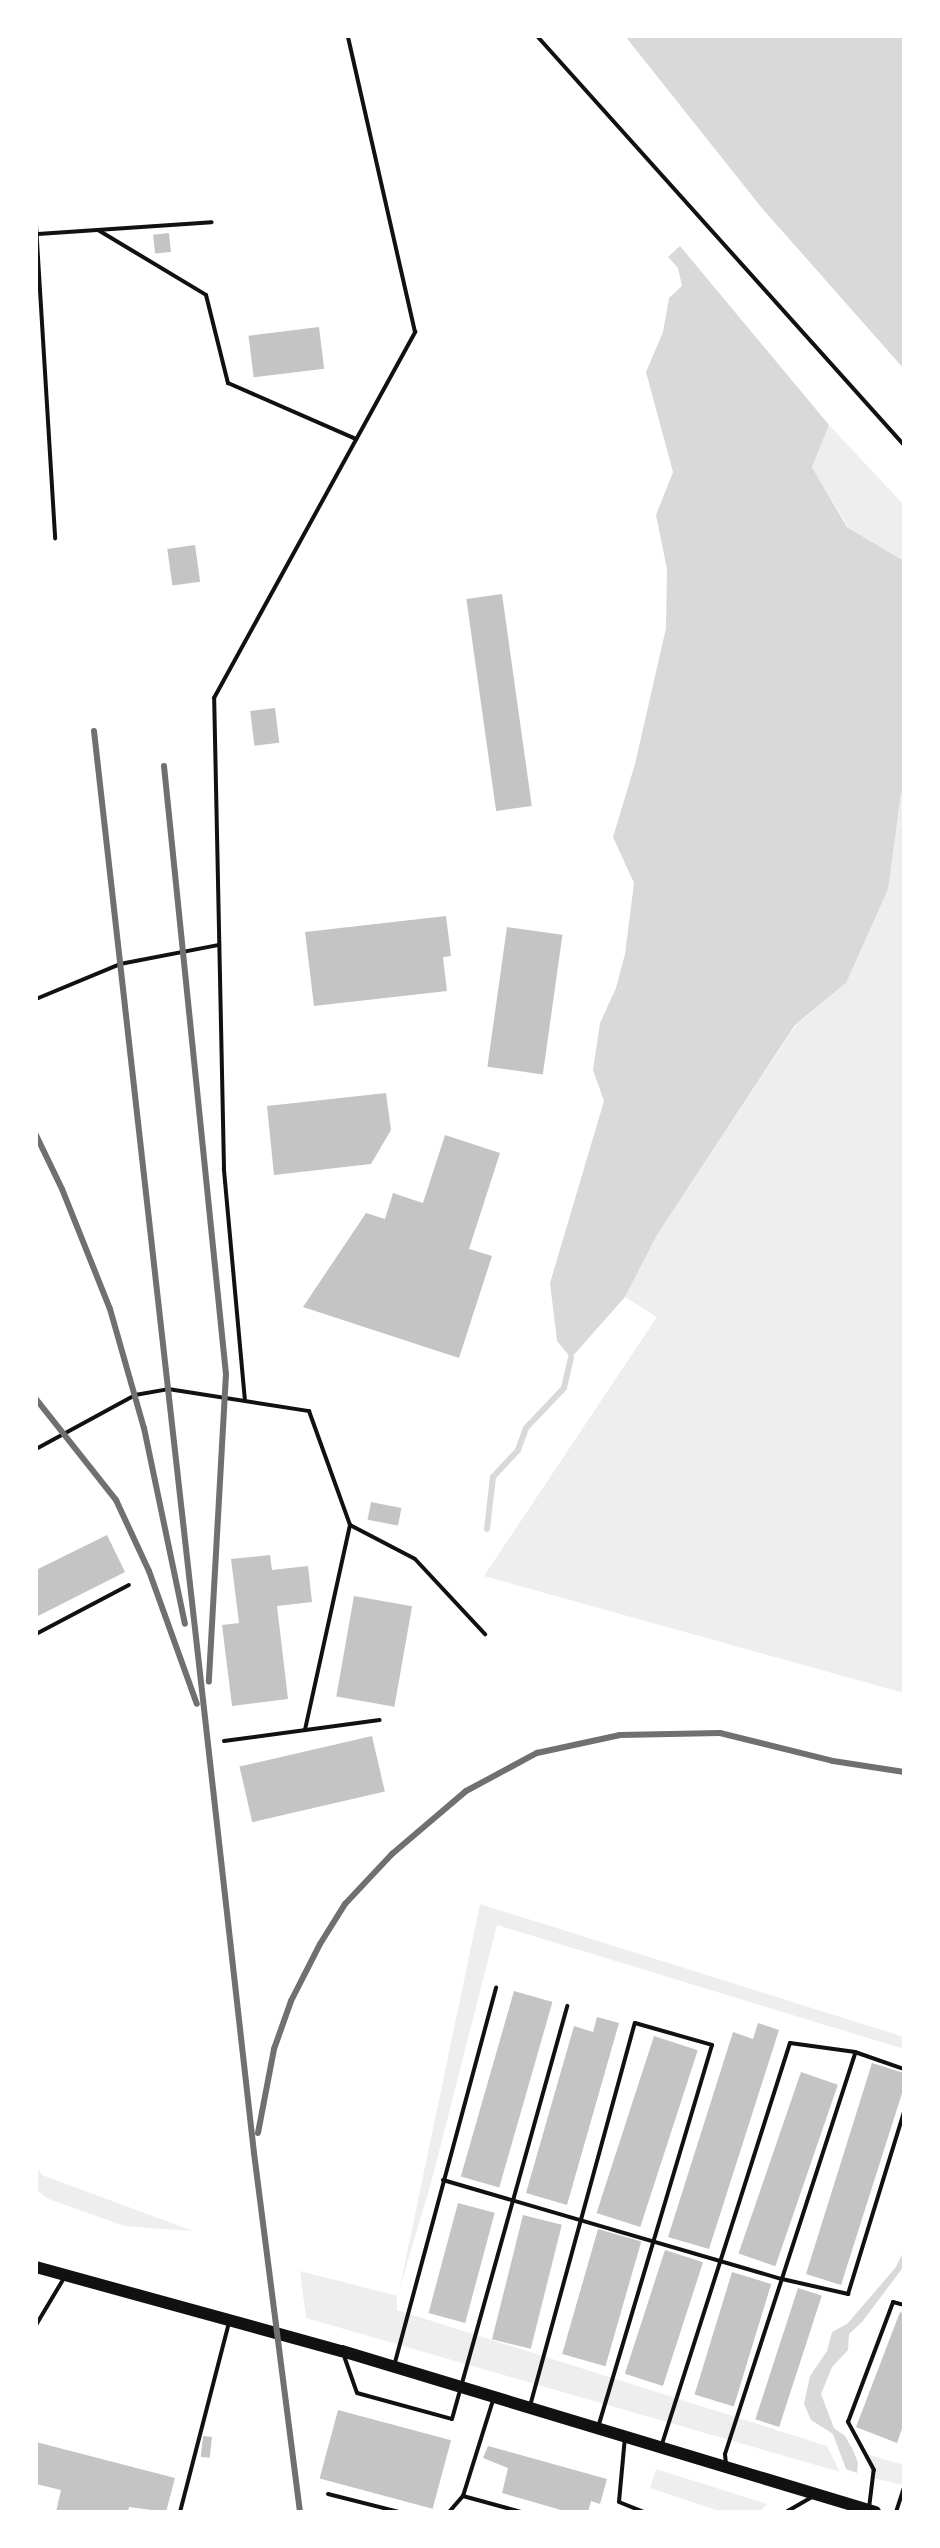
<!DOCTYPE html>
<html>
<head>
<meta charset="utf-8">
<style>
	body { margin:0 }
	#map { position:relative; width:940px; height:2548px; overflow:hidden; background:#fff; font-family:"PT Sans Narrow",sans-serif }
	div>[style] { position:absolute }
	.green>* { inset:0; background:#eee }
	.water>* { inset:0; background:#d9d9d9 }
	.stream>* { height:6px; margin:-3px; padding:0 3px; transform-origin:3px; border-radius:3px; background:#d9d9d9 }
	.building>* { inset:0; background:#c4c4c4; transform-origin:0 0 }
	.service>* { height:4px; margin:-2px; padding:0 2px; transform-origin:2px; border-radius:2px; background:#111 }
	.secondary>* { height:12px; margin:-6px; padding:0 6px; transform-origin:6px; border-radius:6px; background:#111 }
	.rail>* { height:6px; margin:-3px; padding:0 3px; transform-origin:3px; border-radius:3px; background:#707070 }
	span { translate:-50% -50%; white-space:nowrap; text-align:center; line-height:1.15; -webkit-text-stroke:6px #fff; paint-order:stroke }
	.frame { position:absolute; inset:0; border:38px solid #fff; pointer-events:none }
</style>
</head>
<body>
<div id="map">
	<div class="green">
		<i style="clip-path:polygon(829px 425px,904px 505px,904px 561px,848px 527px,812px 467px)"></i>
		<i style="clip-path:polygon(901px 792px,904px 792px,904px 1693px,484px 1576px,657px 1317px,625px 1297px,657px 1235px,796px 1025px,846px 983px)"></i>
		<i style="clip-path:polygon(480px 1904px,904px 2037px,904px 2049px,497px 1925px,430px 2187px,397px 2297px,397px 2310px,827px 2446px,840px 2472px,306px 2318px,300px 2271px,398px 2296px)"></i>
		<i style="clip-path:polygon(36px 2165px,42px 2175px,193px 2231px,124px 2226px,49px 2199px,36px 2190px)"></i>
		<i style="clip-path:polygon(866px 2454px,904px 2465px,904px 2485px,872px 2478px)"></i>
		<i style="clip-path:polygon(656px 2469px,767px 2504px,760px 2512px,722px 2512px,650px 2488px)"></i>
	</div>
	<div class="water">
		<i style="clip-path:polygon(625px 36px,904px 36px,904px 369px,761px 207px)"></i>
		<i style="clip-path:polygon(680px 246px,829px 425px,812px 467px,847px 527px,904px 561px,904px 792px,901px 793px,888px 889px,846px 983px,795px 1025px,657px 1235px,625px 1297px,571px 1358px,557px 1341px,550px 1283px,604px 1101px,593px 1070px,600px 1023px,616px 988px,625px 954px,634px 883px,613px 837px,635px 764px,666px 628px,667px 569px,656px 515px,673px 472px,646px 372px,663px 332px,669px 298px,682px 286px,678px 268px,668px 257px)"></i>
		<i style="clip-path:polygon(904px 2250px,904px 2266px,862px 2322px,849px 2334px,848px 2350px,832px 2367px,821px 2394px,834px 2428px,845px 2436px,853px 2450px,858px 2463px,857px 2473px,846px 2469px,833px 2434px,811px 2420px,804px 2404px,810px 2376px,827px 2351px,832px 2332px,847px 2324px,896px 2267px)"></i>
	</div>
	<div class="stream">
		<i style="left:487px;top:1529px;width:52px;rotate:-83.4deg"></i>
		<i style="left:493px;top:1477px;width:37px;rotate:-47deg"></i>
		<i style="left:518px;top:1450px;width:23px;rotate:-70deg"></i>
		<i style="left:526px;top:1428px;width:55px;rotate:-46.5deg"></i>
		<i style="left:564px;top:1388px;width:31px;rotate:-77deg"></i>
	</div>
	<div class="building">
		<i style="left:169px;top:233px;width:19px;height:16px;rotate:84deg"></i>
		<i style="left:319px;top:327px;width:42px;height:71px;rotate:83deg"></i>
		<i style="left:195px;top:545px;width:37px;height:28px;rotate:82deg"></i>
		<i style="left:502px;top:594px;width:214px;height:36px;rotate:82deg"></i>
		<i style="left:275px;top:708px;width:35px;height:25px;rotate:83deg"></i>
		<i style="clip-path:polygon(446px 916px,451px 956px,443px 957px,447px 991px,314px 1006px,305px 932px)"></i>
		<i style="left:507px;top:927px;width:56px;height:141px;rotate:8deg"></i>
		<i style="clip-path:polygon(386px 1093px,391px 1130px,371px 1164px,274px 1175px,267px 1106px)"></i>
		<i style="clip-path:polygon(445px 1135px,500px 1153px,469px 1249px,492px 1256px,459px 1358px,303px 1307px,366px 1213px,385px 1219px,393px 1193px,423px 1203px)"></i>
		<i style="left:371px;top:1502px;width:31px;height:18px;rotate:11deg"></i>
		<i style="clip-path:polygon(107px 1535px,125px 1572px,36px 1617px,36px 1570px)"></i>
		<i style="clip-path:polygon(270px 1555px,272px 1570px,308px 1566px,312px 1602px,277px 1606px,288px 1699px,232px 1706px,222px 1625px,239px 1623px,231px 1559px)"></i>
		<i style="left:354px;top:1596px;width:59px;height:102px;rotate:10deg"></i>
		<i style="left:372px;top:1736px;width:57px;height:136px;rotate:77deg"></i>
		<i style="left:514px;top:1991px;width:40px;height:193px;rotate:16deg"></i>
		<i style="clip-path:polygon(597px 2017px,619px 2023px,567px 2205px,526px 2193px,574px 2026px,593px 2032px)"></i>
		<i style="clip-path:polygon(758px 2023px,779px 2030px,709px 2249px,668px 2237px,733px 2032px,753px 2039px)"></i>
		<i style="left:654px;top:2036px;width:46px;height:186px;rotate:18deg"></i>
		<i style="clip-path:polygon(872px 2063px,904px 2073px,904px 2087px,841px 2285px,806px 2274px)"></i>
		<i style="left:801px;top:2072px;width:39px;height:192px;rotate:19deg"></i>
		<i style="left:458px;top:2203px;width:38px;height:114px;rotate:15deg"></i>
		<i style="left:523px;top:2215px;width:40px;height:128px;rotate:14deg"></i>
		<i style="left:598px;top:2229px;width:45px;height:130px;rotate:16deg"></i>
		<i style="left:665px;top:2250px;width:40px;height:130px;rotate:18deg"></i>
		<i style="left:732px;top:2272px;width:41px;height:128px;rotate:17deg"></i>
		<i style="left:798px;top:2288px;width:25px;height:138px;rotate:18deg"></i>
		<i style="clip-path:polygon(900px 2312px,904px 2314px,904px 2423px,897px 2443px,856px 2427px)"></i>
		<i style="left:338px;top:2410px;width:117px;height:71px;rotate:15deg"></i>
		<i style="left:203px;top:2436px;width:9px;height:21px;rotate:6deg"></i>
		<i style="clip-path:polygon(36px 2442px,175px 2478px,166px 2512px,129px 2507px,128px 2512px,56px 2512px,61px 2490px,36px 2484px)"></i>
		<i style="clip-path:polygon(488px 2446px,607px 2479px,600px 2504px,591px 2501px,588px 2512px,568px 2512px,502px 2493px,508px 2468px,483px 2458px)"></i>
	</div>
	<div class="service">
		<i style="left:537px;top:36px;width:550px;rotate:48.1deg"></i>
		<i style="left:36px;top:225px;width:314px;rotate:86.5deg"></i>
		<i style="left:98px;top:230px;width:126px;rotate:31deg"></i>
		<i style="left:206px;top:295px;width:91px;rotate:76deg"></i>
		<i style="left:228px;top:383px;width:140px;rotate:23.6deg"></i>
		<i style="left:38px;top:234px;width:174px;rotate:-3.9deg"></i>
		<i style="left:36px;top:999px;width:91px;rotate:-22.6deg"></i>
		<i style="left:120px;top:964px;width:101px;rotate:-10.9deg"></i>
		<i style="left:245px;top:1401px;width:234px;rotate:-95.2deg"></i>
		<i style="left:224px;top:1168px;width:470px;rotate:-91.2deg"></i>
		<i style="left:214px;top:698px;width:418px;rotate:-61.2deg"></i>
		<i style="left:415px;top:332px;width:303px;rotate:-102.8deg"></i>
		<i style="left:36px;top:1449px;width:113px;rotate:-28.6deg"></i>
		<i style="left:135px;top:1395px;width:34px;rotate:-10deg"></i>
		<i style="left:168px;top:1389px;width:143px;rotate:8.9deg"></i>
		<i style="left:309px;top:1411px;width:121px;rotate:70.2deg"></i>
		<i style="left:350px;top:1525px;width:210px;rotate:102.4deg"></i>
		<i style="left:350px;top:1525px;width:73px;rotate:27.6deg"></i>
		<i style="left:415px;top:1559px;width:103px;rotate:47deg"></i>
		<i style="left:36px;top:1634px;width:105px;rotate:-27.8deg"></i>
		<i style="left:224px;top:1741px;width:157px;rotate:-7.7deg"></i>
		<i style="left:443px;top:2180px;width:353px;rotate:16.3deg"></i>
		<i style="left:782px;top:2279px;width:68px;rotate:12.8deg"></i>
		<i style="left:848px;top:2294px;width:190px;rotate:-72.9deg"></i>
		<i style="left:36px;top:2325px;width:55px;rotate:-59.2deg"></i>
		<i style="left:343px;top:2353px;width:42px;rotate:70.7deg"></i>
		<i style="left:357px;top:2393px;width:98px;rotate:15.3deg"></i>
		<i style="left:452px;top:2419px;width:429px;rotate:-74.4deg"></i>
		<i style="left:394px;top:2366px;width:392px;rotate:-74.9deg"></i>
		<i style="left:530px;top:2406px;width:397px;rotate:-74.7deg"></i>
		<i style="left:635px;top:2023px;width:80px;rotate:15.9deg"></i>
		<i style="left:712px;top:2045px;width:399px;rotate:106.6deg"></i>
		<i style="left:625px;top:2437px;width:65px;rotate:95.3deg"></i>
		<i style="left:619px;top:2502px;width:27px;rotate:22deg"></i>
		<i style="left:662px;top:2444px;width:421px;rotate:-72.3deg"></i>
		<i style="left:790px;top:2043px;width:66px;rotate:7.9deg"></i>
		<i style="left:855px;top:2052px;width:52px;rotate:19.1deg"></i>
		<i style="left:726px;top:2464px;width:10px;rotate:-96deg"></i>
		<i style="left:725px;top:2454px;width:422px;rotate:-72deg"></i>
		<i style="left:328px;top:2494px;width:73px;rotate:14.2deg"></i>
		<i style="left:463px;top:2496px;width:60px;rotate:15.4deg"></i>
		<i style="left:869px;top:2508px;width:38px;rotate:-83deg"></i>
		<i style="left:874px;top:2470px;width:55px;rotate:-118.4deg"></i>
		<i style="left:848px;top:2422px;width:128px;rotate:-69.4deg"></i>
		<i style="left:893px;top:2302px;width:11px;rotate:15deg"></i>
		<i style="left:180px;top:2512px;width:195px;rotate:-75.5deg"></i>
		<i style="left:449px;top:2512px;width:21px;rotate:-49deg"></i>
		<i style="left:463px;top:2496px;width:101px;rotate:-72.6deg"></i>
		<i style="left:786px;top:2512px;width:30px;rotate:-30deg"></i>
		<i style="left:896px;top:2512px;width:26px;rotate:-72deg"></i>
	</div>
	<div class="secondary">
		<i style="left:36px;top:2267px;width:317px;rotate:15.4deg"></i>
		<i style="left:342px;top:2351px;width:557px;rotate:16.81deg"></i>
	</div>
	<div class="rail">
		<i style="left:94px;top:731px;width:1431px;rotate:83.58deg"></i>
		<i style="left:254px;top:2153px;width:362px;rotate:82.7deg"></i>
		<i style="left:164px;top:766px;width:611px;rotate:84.18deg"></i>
		<i style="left:226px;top:1374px;width:308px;rotate:93.2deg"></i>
		<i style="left:36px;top:1135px;width:60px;rotate:64.3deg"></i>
		<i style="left:62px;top:1189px;width:129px;rotate:68.2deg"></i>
		<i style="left:110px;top:1309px;width:124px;rotate:74.1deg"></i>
		<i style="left:144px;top:1428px;width:200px;rotate:78.2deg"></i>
		<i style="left:36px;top:1399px;width:129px;rotate:51.6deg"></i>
		<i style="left:116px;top:1500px;width:78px;rotate:65.1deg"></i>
		<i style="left:149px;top:1571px;width:141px;rotate:70.2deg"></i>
		<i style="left:258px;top:2133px;width:86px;rotate:-79.2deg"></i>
		<i style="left:274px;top:2049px;width:51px;rotate:-70.5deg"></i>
		<i style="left:291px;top:2001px;width:64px;rotate:-63deg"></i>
		<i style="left:320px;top:1944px;width:47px;rotate:-58deg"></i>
		<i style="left:345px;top:1904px;width:69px;rotate:-46.8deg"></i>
		<i style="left:392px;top:1854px;width:97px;rotate:-40.4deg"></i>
		<i style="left:466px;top:1791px;width:81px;rotate:-28.2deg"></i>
		<i style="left:537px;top:1753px;width:85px;rotate:-12.2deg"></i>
		<i style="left:620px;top:1735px;width:100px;rotate:-1.1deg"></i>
		<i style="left:720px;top:1733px;width:116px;rotate:13.9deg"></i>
		<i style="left:833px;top:1761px;width:72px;rotate:8.8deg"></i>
	</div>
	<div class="frame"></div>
</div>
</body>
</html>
